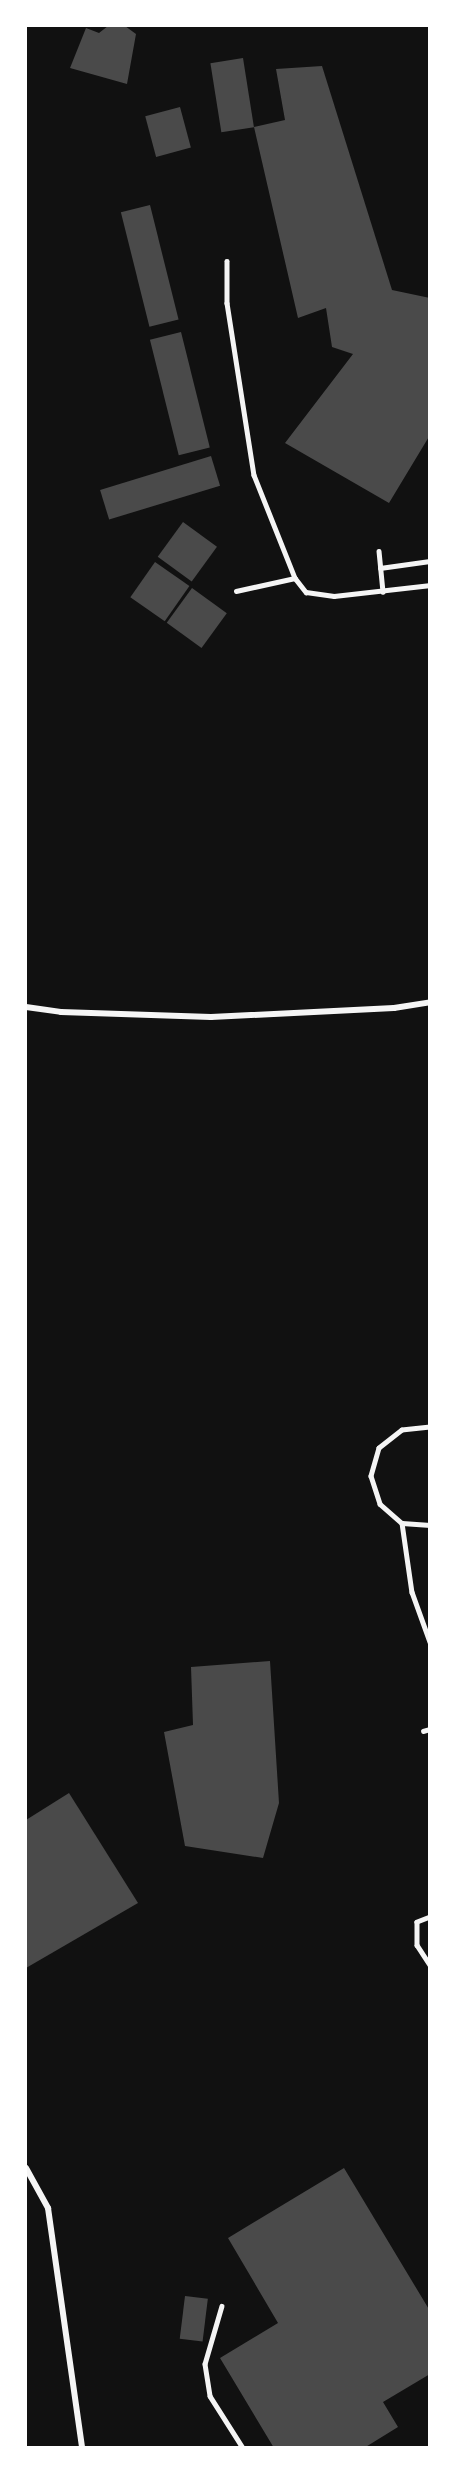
<!DOCTYPE html>
<html>
<head>
<meta charset="utf-8">
<style>
	body { margin:0 }
	#map { position:relative; width:455px; height:2473px; overflow:hidden; background:#111; font-family:"PT Sans Narrow",sans-serif }
	div>[style] { position:absolute }
	.building>* { inset:0; background:#4a4a4a; transform-origin:0 0 }
	.service>* { height:4.5px; margin:-2.25px; padding:0 2.25px; transform-origin:2.25px; border-radius:2.25px; background:#f5f5f5 }
	.minor>* { height:6px; margin:-3px; padding:0 3px; transform-origin:3px; border-radius:3px; background:#f5f5f5 }
	span { translate:-50% -50%; white-space:nowrap; text-align:center; line-height:1.15; -webkit-text-stroke:5px #fff; paint-order:stroke }
	.frame { position:absolute; inset:0; border:27px solid #fff; pointer-events:none }
</style>
</head>
<body>
<div id="map">
	<div class="building">
		<i style="clip-path:polygon(108px 26px,125px 26px,136px 34px,127px 84px,70px 68px,86px 28px,99px 33px)"></i>
		<i style="left:243px;top:58px;width:70px;height:33px;rotate:81deg"></i>
		<i style="clip-path:polygon(322px 66px,392px 290px,430px 298px,430px 435px,389px 503px,285px 443px,353px 354px,332px 347px,326px 308px,298px 318px,254px 127px,285px 120px,276px 69px)"></i>
		<i style="left:180px;top:107px;width:42px;height:36px;rotate:75deg"></i>
		<i style="left:150px;top:205px;width:118px;height:30px;rotate:76deg"></i>
		<i style="left:181px;top:332px;width:119px;height:32px;rotate:76deg"></i>
		<i style="left:211px;top:456px;width:31px;height:116px;rotate:73deg"></i>
		<i style="left:183px;top:522px;width:42px;height:43px;rotate:36deg"></i>
		<i style="left:155px;top:562px;width:42px;height:43px;rotate:35deg"></i>
		<i style="left:192px;top:588px;width:43px;height:43px;rotate:36deg"></i>
		<i style="clip-path:polygon(270px 1661px,279px 1803px,263px 1858px,185px 1846px,164px 1732px,193px 1725px,191px 1667px)"></i>
		<i style="clip-path:polygon(69px 1793px,138px 1903px,26px 1968px,26px 1820px)"></i>
		<i style="clip-path:polygon(344px 2168px,430px 2311px,430px 2374px,383px 2402px,398px 2427px,364px 2448px,274px 2448px,220px 2358px,278px 2323px,228px 2238px)"></i>
		<i style="left:185px;top:2296px;width:23px;height:43px;rotate:7deg"></i>
	</div>
	<div class="service">
		<i style="left:227px;top:261px;width:42px;rotate:90deg"></i>
		<i style="left:227px;top:303px;width:174px;rotate:81.1deg"></i>
		<i style="left:254px;top:475px;width:111px;rotate:68.3deg"></i>
		<i style="left:295px;top:578px;width:18px;rotate:52deg"></i>
		<i style="left:306px;top:592px;width:28px;rotate:8deg"></i>
		<i style="left:334px;top:596px;width:97px;rotate:-6.5deg"></i>
		<i style="left:379px;top:551px;width:41px;rotate:84.4deg"></i>
		<i style="left:380px;top:568px;width:50px;rotate:-8deg"></i>
		<i style="left:236px;top:591px;width:60px;rotate:-12.4deg"></i>
		<i style="left:430px;top:1427px;width:28px;rotate:174deg"></i>
		<i style="left:402px;top:1430px;width:29px;rotate:142deg"></i>
		<i style="left:379px;top:1448px;width:29px;rotate:106deg"></i>
		<i style="left:371px;top:1476px;width:29px;rotate:72deg"></i>
		<i style="left:380px;top:1504px;width:29px;rotate:41deg"></i>
		<i style="left:402px;top:1523px;width:28px;rotate:4deg"></i>
		<i style="left:402px;top:1523px;width:70px;rotate:81.8deg"></i>
		<i style="left:412px;top:1592px;width:53px;rotate:70.2deg"></i>
		<i style="left:423px;top:1731px;width:7px;rotate:-16deg"></i>
		<i style="left:430px;top:1917px;width:14px;rotate:159deg"></i>
		<i style="left:417px;top:1922px;width:23px;rotate:90deg"></i>
		<i style="left:417px;top:1945px;width:24px;rotate:57deg"></i>
		<i style="left:222px;top:2306px;width:60px;rotate:106.3deg"></i>
		<i style="left:205px;top:2364px;width:32px;rotate:81deg"></i>
		<i style="left:210px;top:2396px;width:62px;rotate:57.6deg"></i>
	</div>
	<div class="minor">
		<i style="left:26px;top:1007px;width:35px;rotate:8deg"></i>
		<i style="left:61px;top:1012px;width:150px;rotate:1.9deg"></i>
		<i style="left:211px;top:1017px;width:183px;rotate:-2.8deg"></i>
		<i style="left:394px;top:1008px;width:36px;rotate:-9deg"></i>
		<i style="left:26px;top:2168px;width:46px;rotate:61.2deg"></i>
		<i style="left:48px;top:2208px;width:242px;rotate:81.9deg"></i>
	</div>
	<div class="frame"></div>
</div>
</body>
</html>
